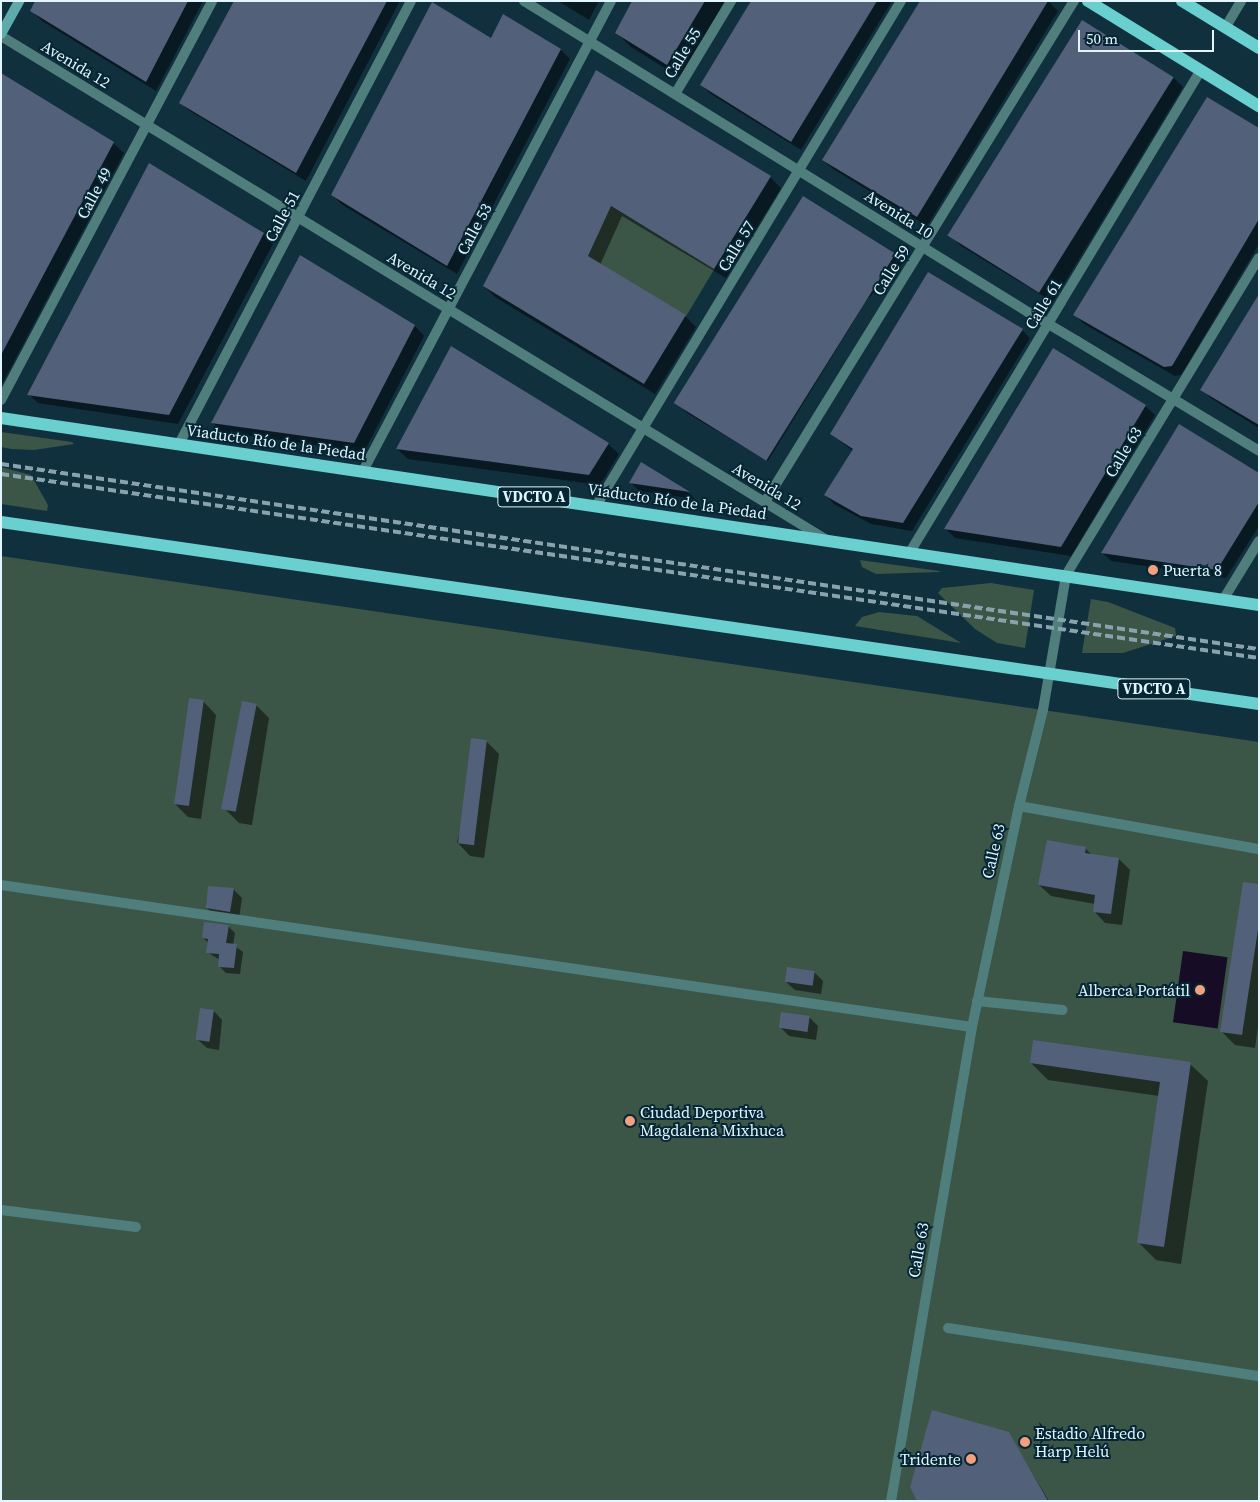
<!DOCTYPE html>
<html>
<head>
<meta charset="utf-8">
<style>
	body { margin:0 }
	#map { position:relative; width:1260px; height:1502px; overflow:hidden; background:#10303e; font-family:"Source Serif 4",serif }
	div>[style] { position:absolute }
	.green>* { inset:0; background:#3b5547; transform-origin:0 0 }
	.water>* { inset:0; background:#160c26; transform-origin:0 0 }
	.shadow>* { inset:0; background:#0007; transform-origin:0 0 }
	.building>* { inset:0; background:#53607a; transform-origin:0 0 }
	.service>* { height:10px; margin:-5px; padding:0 5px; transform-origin:5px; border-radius:5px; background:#507e7d }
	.pedestrian>* { height:10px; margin:-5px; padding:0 5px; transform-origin:5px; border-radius:5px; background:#507e7d }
	.minor>* { height:10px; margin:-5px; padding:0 5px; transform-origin:5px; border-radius:5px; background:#507e7d }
	.tertiary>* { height:10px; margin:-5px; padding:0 5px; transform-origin:5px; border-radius:5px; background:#507e7d }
	.secondary>* { height:10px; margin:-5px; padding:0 5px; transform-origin:5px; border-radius:5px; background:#5fabac }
	.primary>* { height:12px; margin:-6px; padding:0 6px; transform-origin:6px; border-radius:6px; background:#69cfcf }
	.rail>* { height:4px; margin-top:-2px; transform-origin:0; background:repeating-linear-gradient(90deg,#8aa2ad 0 8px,transparent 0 12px) }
	.dots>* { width:14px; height:14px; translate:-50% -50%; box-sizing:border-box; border:2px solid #052634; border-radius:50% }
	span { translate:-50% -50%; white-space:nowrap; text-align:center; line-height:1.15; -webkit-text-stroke:4px #052634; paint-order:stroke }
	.shield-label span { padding:1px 4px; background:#052634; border:1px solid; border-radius:4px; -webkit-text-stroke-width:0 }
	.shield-label { font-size:15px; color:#e3f5fe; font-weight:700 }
	.street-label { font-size:16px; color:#e3f5fe }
	.poi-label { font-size:16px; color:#e3f5fe }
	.left { translate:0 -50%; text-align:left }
	.right { translate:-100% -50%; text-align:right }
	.frame { position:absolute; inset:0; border:2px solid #e3f5fe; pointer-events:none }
	.scale { position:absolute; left:1078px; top:30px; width:136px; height:22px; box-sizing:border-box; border:2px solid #e3f5fe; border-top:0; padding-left:6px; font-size:15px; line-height:18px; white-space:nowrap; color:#e3f5fe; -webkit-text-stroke:4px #052634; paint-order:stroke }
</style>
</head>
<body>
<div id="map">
	<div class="green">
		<i style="left:610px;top:206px;width:122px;height:55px;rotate:31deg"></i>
		<i style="clip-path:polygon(1px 432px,72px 442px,74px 444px,34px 450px,11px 449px,1px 447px)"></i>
		<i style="clip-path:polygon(1px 467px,31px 475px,48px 505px,47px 511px,1px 504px)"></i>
		<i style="clip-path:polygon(1px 556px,1259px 742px,1259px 1501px,1px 1501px)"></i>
		<i style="clip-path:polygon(860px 560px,939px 571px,940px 572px,876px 574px,862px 567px)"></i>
		<i style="clip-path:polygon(991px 583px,1034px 590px,1025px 648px,997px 643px,975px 629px,938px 593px,942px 588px)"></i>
		<i style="clip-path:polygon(1091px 599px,1108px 602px,1175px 628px,1176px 636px,1123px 653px,1082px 653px)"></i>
		<i style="clip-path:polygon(879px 612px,917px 616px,961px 643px,855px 626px,862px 617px)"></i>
	</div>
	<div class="water">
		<i style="left:1183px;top:951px;width:45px;height:72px;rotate:8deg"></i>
	</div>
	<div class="shadow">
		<i style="clip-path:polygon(37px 1px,203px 1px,156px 91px,42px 21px,32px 11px)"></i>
		<i style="clip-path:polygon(235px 1px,400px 1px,306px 181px,190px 111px,181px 103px)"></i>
		<i style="clip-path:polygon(558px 1px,599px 1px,589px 20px)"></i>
		<i style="clip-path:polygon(633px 1px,729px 1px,681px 78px,631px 47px,617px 33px)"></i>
		<i style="clip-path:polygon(752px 1px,892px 1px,801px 150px,711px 94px,701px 85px)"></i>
		<i style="clip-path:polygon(922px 1px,1048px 1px,1058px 11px,927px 226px,833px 169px,823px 160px)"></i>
		<i style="clip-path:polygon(504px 15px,561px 50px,570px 59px,457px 274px,341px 204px,332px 194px,491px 40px)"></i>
		<i style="clip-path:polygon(596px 72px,770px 177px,781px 188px,726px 278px,622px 216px,600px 265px,685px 316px,696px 327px,655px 394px,495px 297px,484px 286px)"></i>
		<i style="clip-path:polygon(1px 74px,113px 143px,124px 153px,1px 386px)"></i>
		<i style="clip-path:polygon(1174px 78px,1183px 87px,1053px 302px,961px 246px,951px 236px)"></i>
		<i style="clip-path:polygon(1259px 130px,1259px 244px,1181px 375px,1175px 376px,1084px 324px,1075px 315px)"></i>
		<i style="clip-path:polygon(150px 165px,264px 234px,273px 244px,178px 424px,38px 403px,29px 394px)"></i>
		<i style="clip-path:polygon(803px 198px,895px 254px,768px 461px,687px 413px,678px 404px)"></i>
		<i style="left:896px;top:255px;width:11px;height:243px;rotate:45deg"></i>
		<i style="clip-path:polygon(300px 256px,415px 326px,424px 336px,364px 452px,222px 432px,212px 422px)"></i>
		<i style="clip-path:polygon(1259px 296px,1259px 428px,1212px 399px,1202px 390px)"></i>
		<i style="clip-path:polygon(1022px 330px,1030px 338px,912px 531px,871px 524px,834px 504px,825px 495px,853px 451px,831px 434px)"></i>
		<i style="clip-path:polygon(1145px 406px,1155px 415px,1071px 556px,955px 538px,946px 529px)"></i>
		<i style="clip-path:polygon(608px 444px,619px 454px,600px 485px,408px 459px,397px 449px)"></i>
		<i style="clip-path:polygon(641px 464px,689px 493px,695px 499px,639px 491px,631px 483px)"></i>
		<i style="clip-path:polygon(1259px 475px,1259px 526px,1226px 578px,1111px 561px,1102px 552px)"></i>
		<i style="clip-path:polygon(203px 701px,216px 715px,201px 819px,188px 817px,175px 804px)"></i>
		<i style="clip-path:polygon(256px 705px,269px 718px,252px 825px,239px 823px,226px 810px)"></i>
		<i style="clip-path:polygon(486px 741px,499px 754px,484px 858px,470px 856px,457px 842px)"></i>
		<i style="clip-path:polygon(1085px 848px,1092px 855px,1119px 859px,1130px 870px,1122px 925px,1105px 923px,1094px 911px,1095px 904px,1051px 896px,1039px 885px)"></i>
		<i style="clip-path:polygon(1259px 885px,1259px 1021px,1255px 1048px,1235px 1045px,1222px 1032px)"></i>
		<i style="clip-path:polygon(233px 889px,242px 898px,239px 919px,215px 916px,207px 908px)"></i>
		<i style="clip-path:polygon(228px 926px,235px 933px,233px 945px,243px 952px,240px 974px,226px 973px,219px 966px,220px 960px,207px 952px,209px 943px,203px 938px)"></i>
		<i style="clip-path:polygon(814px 972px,823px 981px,821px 994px,795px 990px,786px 982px)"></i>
		<i style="clip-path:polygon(214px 1011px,222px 1020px,219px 1050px,207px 1048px,198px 1040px)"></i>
		<i style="clip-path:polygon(782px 1014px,810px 1018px,818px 1026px,816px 1040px,789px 1036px,780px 1027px)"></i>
		<i style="clip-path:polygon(1031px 1063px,1190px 1064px,1208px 1081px,1181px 1264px,1156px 1260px,1138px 1242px,1159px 1096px,1048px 1080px)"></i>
		<i style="clip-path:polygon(1008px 1433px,1049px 1501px,919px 1501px)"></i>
	</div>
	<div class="building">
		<i style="clip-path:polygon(35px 1px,188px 1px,146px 82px,30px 11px)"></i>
		<i style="clip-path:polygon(234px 1px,387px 1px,296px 173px,179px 103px)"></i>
		<i style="clip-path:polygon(632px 1px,705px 1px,667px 65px,615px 33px)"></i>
		<i style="clip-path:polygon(751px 1px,877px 1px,791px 142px,700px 85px)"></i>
		<i style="clip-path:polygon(920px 1px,1048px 1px,917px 217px,822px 160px)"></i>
		<i style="clip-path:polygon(432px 2px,491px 38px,503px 14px,561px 49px,447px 266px,331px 195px)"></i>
		<i style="left:1082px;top:20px;width:108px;height:254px;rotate:32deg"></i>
		<i style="clip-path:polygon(596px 70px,771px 176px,714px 269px,611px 206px,588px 256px,686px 315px,644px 384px,483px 286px)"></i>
		<i style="clip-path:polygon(1px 73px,114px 142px,1px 355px)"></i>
		<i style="clip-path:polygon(1207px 97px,1259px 128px,1259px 219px,1172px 366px,1164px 367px,1073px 315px)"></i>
		<i style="clip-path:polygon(149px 163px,264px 233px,181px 392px,169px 415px,27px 395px)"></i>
		<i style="left:803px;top:196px;width:109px;height:244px;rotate:32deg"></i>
		<i style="clip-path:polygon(300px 255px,415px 325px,354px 443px,211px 423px)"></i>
		<i style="clip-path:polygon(928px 272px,1023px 329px,903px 523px,861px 516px,824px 495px,853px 449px,830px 434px)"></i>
		<i style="clip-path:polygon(1259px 294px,1259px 425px,1200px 390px)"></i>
		<i style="clip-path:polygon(451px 346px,609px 443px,589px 475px,396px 449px)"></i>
		<i style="clip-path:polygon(1053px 348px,1146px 405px,1085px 507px,1061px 547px,944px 529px)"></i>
		<i style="clip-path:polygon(1179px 424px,1259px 473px,1259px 502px,1217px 570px,1101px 553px)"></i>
		<i style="clip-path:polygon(641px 462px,690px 492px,629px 483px)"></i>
		<i style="left:189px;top:698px;width:15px;height:107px;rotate:8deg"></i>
		<i style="left:242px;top:701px;width:15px;height:110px;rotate:11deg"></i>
		<i style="left:471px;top:738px;width:16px;height:106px;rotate:7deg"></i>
		<i style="clip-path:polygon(1047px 840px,1086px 847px,1085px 853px,1119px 858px,1111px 914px,1093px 912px,1095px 895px,1038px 885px)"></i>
		<i style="clip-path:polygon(1243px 882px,1259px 884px,1259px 923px,1242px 1035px,1220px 1032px)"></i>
		<i style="clip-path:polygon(208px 886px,234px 888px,230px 912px,206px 908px)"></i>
		<i style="clip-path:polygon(204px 922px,229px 925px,226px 943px,237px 944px,234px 968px,218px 967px,219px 954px,206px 953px,208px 939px,202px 938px)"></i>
		<i style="left:787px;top:967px;width:28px;height:15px;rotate:8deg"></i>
		<i style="left:200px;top:1008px;width:14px;height:32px;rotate:8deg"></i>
		<i style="left:781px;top:1012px;width:29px;height:16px;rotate:8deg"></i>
		<i style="clip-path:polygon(1033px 1040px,1191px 1062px,1164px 1247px,1137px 1243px,1160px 1082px,1030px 1063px)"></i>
		<i style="clip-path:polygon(932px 1410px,1009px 1432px,1048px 1501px,917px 1501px,910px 1487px)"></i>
	</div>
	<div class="service">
		<i style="left:1019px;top:806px;width:244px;rotate:10.2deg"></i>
		<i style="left:1px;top:885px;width:981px;rotate:8.32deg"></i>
		<i style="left:977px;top:1001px;width:86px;rotate:6deg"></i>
		<i style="left:1px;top:1210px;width:136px;rotate:7.2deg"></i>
		<i style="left:948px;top:1328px;width:315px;rotate:8.8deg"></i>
	</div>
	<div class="pedestrian">
		<i style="left:1028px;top:312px;width:57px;rotate:30.6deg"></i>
		<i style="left:1022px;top:367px;width:76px;rotate:-59deg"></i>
	</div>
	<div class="minor">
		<i style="left:524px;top:1px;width:592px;rotate:31.68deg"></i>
		<i style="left:1225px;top:28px;width:31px;rotate:-59deg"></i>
		<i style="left:675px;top:94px;width:109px;rotate:-58.9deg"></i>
		<i style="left:1061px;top:302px;width:271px;rotate:-58.9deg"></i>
		<i style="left:1077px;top:341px;width:213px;rotate:31.1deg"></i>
		<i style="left:1px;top:400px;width:451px;rotate:-62.1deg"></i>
		<i style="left:179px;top:444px;width:500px;rotate:-62.36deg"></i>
		<i style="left:363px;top:471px;width:531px;rotate:-62.18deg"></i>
		<i style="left:765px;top:502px;width:589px;rotate:-58.34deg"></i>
		<i style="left:596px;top:506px;width:590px;rotate:-58.87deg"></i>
		<i style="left:910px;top:552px;width:216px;rotate:-58.8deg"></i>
		<i style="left:1223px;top:600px;width:69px;rotate:-58.6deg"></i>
		<i style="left:891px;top:1501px;width:481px;rotate:-80.3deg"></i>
		<i style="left:972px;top:1027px;width:226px;rotate:-78deg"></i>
		<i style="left:1019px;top:806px;width:99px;rotate:-76deg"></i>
		<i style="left:1043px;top:710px;width:137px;rotate:-80.3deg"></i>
		<i style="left:1066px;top:575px;width:371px;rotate:-58.7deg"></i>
	</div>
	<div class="tertiary">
		<i style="left:1px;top:36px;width:965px;rotate:31.4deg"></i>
	</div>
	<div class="secondary">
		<i style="left:1px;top:34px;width:38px;rotate:-61deg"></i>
	</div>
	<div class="primary">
		<i style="left:1088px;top:1px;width:201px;rotate:31.6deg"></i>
		<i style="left:1182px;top:1px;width:90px;rotate:31.4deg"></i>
		<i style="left:1px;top:418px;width:1272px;rotate:8.46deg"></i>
		<i style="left:1px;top:522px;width:1271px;rotate:8.23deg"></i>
	</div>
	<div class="rail">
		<i style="left:1px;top:464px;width:1272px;rotate:8.37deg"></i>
		<i style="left:1px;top:474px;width:1271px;rotate:8.32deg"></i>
	</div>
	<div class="dots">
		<i style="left:1153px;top:570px;background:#f3a081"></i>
		<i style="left:1200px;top:990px;background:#f3a081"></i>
		<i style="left:630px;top:1121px;background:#f3a081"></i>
		<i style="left:1025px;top:1442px;background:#f3a081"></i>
		<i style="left:971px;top:1459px;background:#f3a081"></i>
	</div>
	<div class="shield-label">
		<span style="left:534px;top:497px">VDCTO A</span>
		<span style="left:1154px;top:689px">VDCTO A</span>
	</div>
	<div class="street-label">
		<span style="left:682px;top:53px;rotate:-59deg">Calle 55</span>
		<span style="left:76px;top:64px;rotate:31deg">Avenida 12</span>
		<span style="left:94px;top:193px;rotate:-62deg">Calle 49</span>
		<span style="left:899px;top:214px;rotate:32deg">Avenida 10</span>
		<span style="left:282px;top:216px;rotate:-62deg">Calle 51</span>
		<span style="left:474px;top:229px;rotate:-62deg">Calle 53</span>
		<span style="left:736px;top:246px;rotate:-59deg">Calle 57</span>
		<span style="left:891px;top:270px;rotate:-58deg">Calle 59</span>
		<span style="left:422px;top:275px;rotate:31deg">Avenida 12</span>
		<span style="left:1043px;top:304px;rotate:-59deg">Calle 61</span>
		<span style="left:276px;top:442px;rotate:8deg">Viaducto Río de la Piedad</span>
		<span style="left:1123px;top:452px;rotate:-59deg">Calle 63</span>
		<span style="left:767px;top:486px;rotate:31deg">Avenida 12</span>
		<span style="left:677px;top:501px;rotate:8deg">Viaducto Río de la Piedad</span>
		<span style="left:993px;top:851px;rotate:-77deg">Calle 63</span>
		<span style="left:918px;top:1250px;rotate:-80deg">Calle 63</span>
	</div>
	<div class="poi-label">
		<span class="left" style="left:1163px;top:570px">Puerta 8</span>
		<span class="right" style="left:1190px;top:990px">Alberca Portátil</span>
		<span class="left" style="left:640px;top:1121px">Ciudad Deportiva<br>Magdalena Mixhuca</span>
		<span class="left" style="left:1035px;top:1442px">Estadio Alfredo<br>Harp Helú</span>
		<span class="right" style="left:961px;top:1459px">Tridente</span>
	</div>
	<div class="frame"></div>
	<div class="scale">50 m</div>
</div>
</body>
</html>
